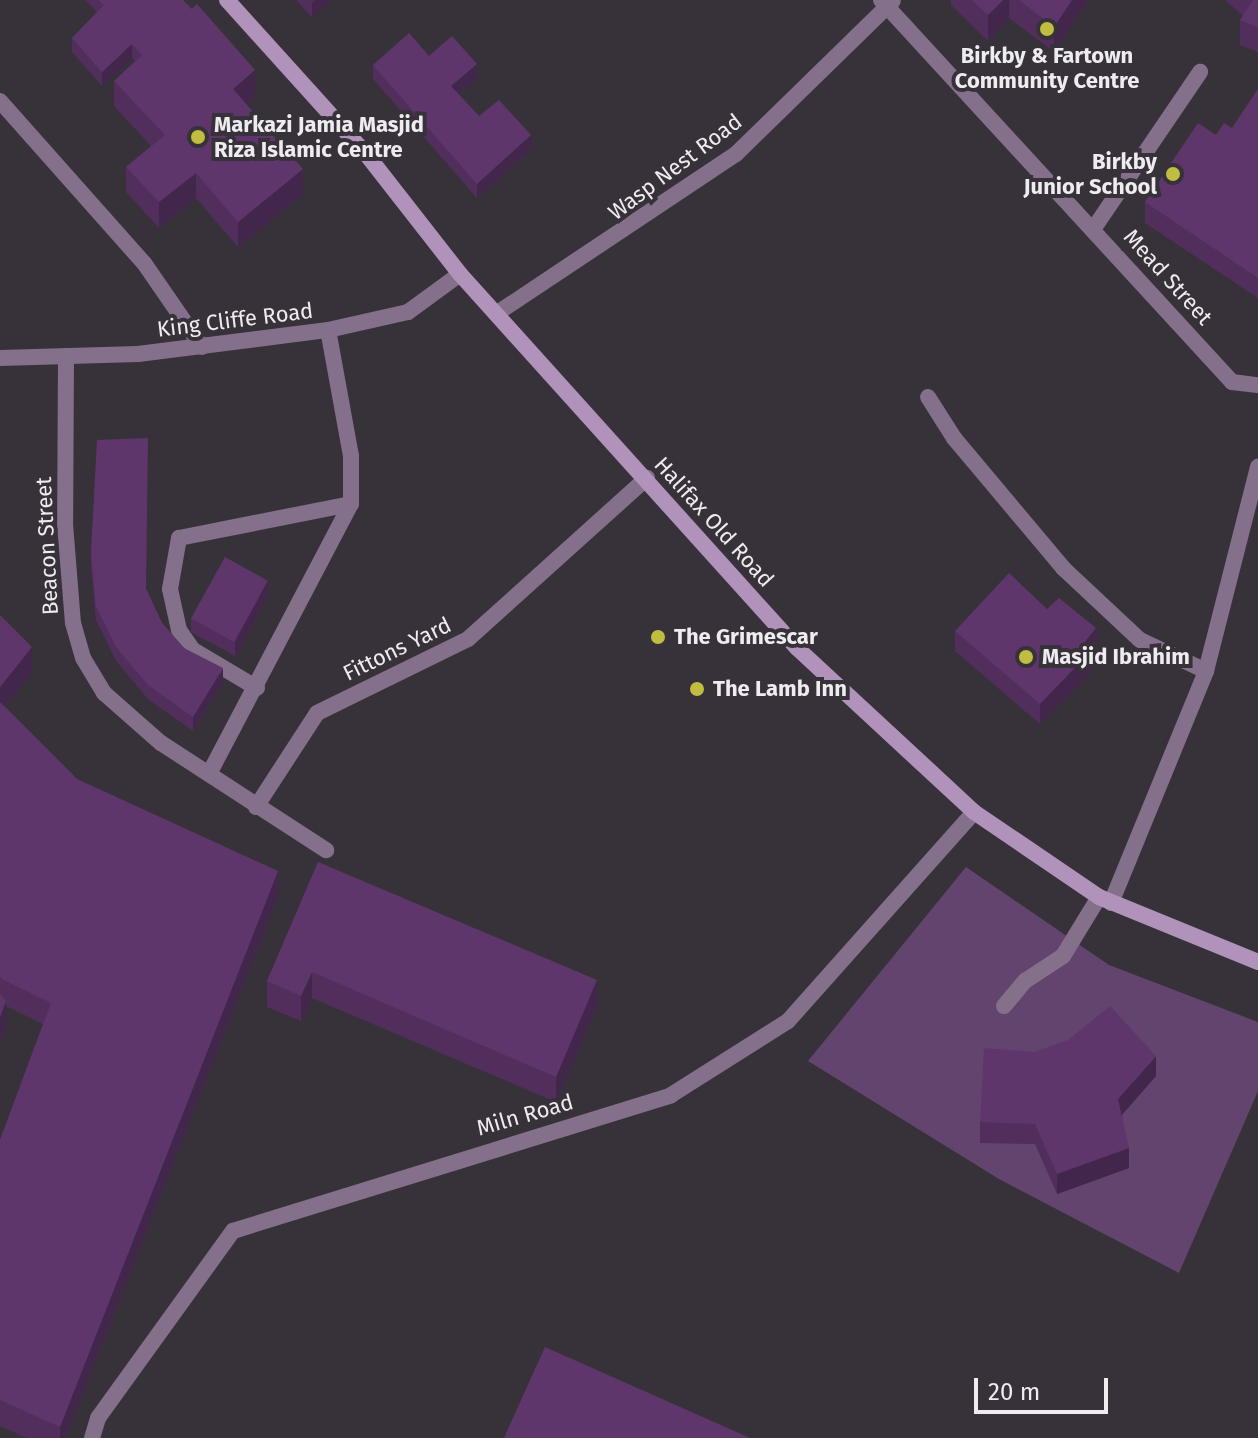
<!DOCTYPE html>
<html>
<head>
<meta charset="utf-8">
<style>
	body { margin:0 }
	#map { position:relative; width:1258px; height:1438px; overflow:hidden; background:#373239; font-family:"Fira Sans",sans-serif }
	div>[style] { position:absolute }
	.green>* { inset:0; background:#63446e }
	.lane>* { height:16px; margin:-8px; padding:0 8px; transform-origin:8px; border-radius:8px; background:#84708a }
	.street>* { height:16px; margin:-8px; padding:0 8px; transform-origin:8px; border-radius:8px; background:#84708a }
	.secondary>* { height:16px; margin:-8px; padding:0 8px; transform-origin:8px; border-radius:8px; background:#b092bb }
	.wall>* { inset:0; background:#522e5d }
	.shaded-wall>* { inset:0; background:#42264c }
	.building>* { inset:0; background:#5f366c; transform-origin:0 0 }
	.dots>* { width:22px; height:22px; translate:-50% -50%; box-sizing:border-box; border:4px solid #373239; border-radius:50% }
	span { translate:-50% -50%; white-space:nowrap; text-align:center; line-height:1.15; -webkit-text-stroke:8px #373239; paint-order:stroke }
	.poi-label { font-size:22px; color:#efecf0; font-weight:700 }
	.left { translate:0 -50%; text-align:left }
	.right { translate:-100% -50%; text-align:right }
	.street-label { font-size:22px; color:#efecf0 }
	.scale { position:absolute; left:974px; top:1378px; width:134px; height:36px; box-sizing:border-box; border:4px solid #efecf0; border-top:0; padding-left:10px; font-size:24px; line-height:28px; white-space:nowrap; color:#efecf0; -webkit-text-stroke:6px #373239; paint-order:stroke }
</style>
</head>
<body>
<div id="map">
	<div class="green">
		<i style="clip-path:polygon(966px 867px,1109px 965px,1258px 1022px,1258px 1091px,1179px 1273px,999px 1179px,808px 1061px)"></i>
	</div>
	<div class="lane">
		<i style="left:0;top:101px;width:217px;rotate:48.4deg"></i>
		<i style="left:144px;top:263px;width:102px;rotate:55.4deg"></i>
		<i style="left:1094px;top:228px;width:189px;rotate:-55.8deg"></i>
		<i style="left:928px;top:397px;width:49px;rotate:57.6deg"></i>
		<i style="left:954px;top:438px;width:170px;rotate:50deg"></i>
		<i style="left:1063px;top:568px;width:105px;rotate:43.1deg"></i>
		<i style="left:1140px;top:640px;width:73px;rotate:25.2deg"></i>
		<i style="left:257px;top:688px;width:74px;rotate:-149.3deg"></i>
		<i style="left:193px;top:650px;width:24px;rotate:-125deg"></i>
		<i style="left:179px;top:630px;width:42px;rotate:-102.4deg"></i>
		<i style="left:170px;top:589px;width:52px;rotate:-80deg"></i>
		<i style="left:179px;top:538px;width:175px;rotate:-11.2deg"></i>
		<i style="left:209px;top:774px;width:305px;rotate:-62.3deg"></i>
		<i style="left:351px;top:504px;width:48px;rotate:-90deg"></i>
		<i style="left:351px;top:456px;width:128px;rotate:-100.3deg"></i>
		<i style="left:256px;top:807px;width:112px;rotate:-57deg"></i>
		<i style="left:317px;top:713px;width:168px;rotate:-26.1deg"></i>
		<i style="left:468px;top:639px;width:241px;rotate:-42deg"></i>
		<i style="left:1111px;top:903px;width:251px;rotate:-67.7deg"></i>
		<i style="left:1206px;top:671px;width:211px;rotate:-75.7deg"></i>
		<i style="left:1004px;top:1006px;width:33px;rotate:-50deg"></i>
		<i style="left:1025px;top:981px;width:45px;rotate:-33.3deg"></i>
		<i style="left:1063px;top:956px;width:69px;rotate:-58.6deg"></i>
	</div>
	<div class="street">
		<i style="left:881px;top:0;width:519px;rotate:47.42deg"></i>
		<i style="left:1232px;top:382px;width:26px;rotate:7deg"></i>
		<i style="left:499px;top:312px;width:285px;rotate:-33.7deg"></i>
		<i style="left:736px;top:154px;width:219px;rotate:-44.3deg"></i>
		<i style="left:66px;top:356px;width:168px;rotate:90.3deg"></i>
		<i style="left:65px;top:524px;width:99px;rotate:85.4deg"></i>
		<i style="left:73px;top:623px;width:36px;rotate:74deg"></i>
		<i style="left:83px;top:658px;width:41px;rotate:59deg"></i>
		<i style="left:104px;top:693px;width:76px;rotate:41.3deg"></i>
		<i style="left:161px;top:743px;width:197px;rotate:33deg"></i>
		<i style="left:0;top:358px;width:138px;rotate:-1.7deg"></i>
		<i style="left:138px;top:354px;width:192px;rotate:-7.2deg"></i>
		<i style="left:328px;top:330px;width:82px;rotate:-12.7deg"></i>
		<i style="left:408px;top:312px;width:64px;rotate:-36.2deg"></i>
		<i style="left:92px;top:1438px;width:21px;rotate:-73deg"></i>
		<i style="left:98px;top:1418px;width:231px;rotate:-54.2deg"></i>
		<i style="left:233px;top:1231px;width:459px;rotate:-17.2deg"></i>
		<i style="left:671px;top:1095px;width:138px;rotate:-32.3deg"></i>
		<i style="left:788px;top:1021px;width:280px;rotate:-48.3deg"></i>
	</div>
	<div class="secondary">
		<i style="left:227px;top:0;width:209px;rotate:47.9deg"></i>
		<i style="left:367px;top:155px;width:151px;rotate:52deg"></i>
		<i style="left:460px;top:274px;width:503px;rotate:47.98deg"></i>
		<i style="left:797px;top:648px;width:241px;rotate:42.8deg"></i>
		<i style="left:974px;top:812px;width:151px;rotate:34.2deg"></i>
		<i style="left:1099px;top:897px;width:172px;rotate:22.2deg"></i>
	</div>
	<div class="wall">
		<i style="clip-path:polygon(85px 0,183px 0,255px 96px,246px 103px,303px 194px,238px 247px,196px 198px,159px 228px,126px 192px,126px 167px,151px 146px,114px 106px,114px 81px,135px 61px,132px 58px,102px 86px,72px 52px,72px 38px,97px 12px)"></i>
		<i style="clip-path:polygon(296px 0,331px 0,312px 17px)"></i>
		<i style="clip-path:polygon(951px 0,1088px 0,1054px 52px,1009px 18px,988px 41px,951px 5px)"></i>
		<i style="clip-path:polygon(1225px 0,1258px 0,1258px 52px,1240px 45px,1240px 20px,1243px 16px)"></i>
		<i style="clip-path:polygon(373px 65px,477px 78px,458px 94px,479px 116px,531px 149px,477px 198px,373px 79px)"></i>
		<i style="clip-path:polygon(1258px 89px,1258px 298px,1145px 223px,1145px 202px,1216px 135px,1232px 128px)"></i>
		<i style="clip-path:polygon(91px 552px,147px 590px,162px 623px,184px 648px,223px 682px,193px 731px,148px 699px,116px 661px,96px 620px,91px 566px)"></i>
		<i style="clip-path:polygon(268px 595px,235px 656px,191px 632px,191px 618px)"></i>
		<i style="clip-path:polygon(1047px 609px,1096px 648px,1092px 654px,1092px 671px,1040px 724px,955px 651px,955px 631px)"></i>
		<i style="clip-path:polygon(0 615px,32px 672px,5px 707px,77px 779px,278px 896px,65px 1438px,27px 1438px,0 1426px,0 1140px,43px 1024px,6px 1006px,6px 1027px,0 1042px)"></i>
		<i style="clip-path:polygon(318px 862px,597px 1006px,556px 1102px,312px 998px,301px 1021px,267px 1007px,267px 981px)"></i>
		<i style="clip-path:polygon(1156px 1076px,1122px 1115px,1129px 1168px,1057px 1194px,1035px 1144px,980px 1143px,980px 1122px)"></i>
	</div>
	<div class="shaded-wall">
		<i style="clip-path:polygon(315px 0,331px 0,312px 17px,312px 3px)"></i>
		<i style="clip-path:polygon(1003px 0,1009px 0,1009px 18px,988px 41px,988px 15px)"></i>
		<i style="clip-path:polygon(1072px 0,1088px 0,1054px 52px,1054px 27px)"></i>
		<i style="clip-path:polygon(132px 44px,132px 58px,102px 86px,102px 72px)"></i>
		<i style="clip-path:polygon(477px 64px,477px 78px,451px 100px,451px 86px)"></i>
		<i style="clip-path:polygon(255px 70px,255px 96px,233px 114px,233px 89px)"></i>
		<i style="clip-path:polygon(531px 135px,531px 149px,477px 198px,477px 184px)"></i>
		<i style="clip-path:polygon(303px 169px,303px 194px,238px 247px,238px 222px)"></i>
		<i style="clip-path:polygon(196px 173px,196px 198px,159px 228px,159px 202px)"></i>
		<i style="clip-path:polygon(268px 581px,268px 595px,235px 656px,235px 642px)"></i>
		<i style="clip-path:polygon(1096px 628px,1096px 648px,1092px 654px,1092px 671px,1040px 724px,1040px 704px)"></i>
		<i style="clip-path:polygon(32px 647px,32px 672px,0 713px,0 687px)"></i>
		<i style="clip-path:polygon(223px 668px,223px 682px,193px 731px,193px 717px)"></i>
		<i style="clip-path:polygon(278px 871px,278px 896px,65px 1438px,60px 1438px,60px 1427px)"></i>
		<i style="clip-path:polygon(312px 972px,312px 998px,301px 1021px,301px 996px)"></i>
		<i style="clip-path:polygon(597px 980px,597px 1006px,556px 1102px,556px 1077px)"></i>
		<i style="clip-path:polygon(6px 1001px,6px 1027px,0 1042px,0 1017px)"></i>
		<i style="clip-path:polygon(1156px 1056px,1156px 1076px,1118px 1119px,1118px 1099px)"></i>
		<i style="clip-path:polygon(1129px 1148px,1129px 1168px,1057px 1194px,1057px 1174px)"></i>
	</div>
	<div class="building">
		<i style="clip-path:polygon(99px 0,183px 0,192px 9px,142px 55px,132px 44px,102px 72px,72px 38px,104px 5px)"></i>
		<i style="clip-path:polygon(972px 0,1003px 0,988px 15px)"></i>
		<i style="clip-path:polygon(1019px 0,1072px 0,1054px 27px)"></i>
		<i style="clip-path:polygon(1253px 0,1258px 0,1258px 27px,1240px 20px)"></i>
		<i style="clip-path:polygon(197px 4px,255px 70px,233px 89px,303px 169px,238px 222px,196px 173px,159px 202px,126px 167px,165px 135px,114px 81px)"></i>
		<i style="clip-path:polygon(409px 33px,429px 56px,452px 36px,477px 64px,451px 86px,479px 116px,499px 100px,531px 135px,477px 184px,373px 65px)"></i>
		<i style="clip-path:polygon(1258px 89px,1258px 278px,1145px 202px,1198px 123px,1216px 135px,1224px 123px,1232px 128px)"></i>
		<i style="clip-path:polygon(148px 438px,146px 589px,162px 623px,184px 648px,223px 668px,193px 717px,148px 685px,116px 647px,96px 606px,91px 552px,97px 440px)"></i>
		<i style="left:225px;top:557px;width:49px;height:70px;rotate:29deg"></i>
		<i style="clip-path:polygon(1009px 573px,1047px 609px,1059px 598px,1096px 628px,1084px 643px,1092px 650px,1040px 704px,955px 631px)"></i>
		<i style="clip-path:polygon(0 615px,32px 647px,0 687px)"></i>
		<i style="clip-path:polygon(0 702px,77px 779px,278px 871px,60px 1427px,0 1400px,0 1140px,51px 1003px,2px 979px,0 976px)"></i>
		<i style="clip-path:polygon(318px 862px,597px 980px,556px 1077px,312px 972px,301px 996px,267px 981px)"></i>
		<i style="clip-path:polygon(0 994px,6px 1001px,0 1017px)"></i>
		<i style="clip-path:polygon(1110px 1006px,1156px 1056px,1118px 1099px,1129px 1148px,1057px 1174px,1035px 1124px,980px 1122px,984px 1048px,1034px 1052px,1068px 1040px)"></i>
		<i style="clip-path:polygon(545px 1347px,750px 1438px,504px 1438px)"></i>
	</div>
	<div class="dots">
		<i style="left:1047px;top:29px;background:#c1bd40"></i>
		<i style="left:198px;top:137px;background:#c1bd40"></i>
		<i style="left:1173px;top:174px;background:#c1bd40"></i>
		<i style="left:658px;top:637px;background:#c1bd40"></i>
		<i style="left:1026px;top:657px;background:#c1bd40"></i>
		<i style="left:697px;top:689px;background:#c1bd40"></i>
	</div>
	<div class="poi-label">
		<span style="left:1047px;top:68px">Birkby &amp; Fartown<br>Community Centre</span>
		<span class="left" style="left:214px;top:137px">Markazi Jamia Masjid<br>Riza Islamic Centre</span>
		<span class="right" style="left:1157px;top:174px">Birkby<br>Junior School</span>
		<span class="left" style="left:674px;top:637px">The Grimescar</span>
		<span class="left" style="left:1042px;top:657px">Masjid Ibrahim</span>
		<span class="left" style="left:713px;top:689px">The Lamb Inn</span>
	</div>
	<div class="street-label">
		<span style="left:675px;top:167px;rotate:-37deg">Wasp Nest Road</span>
		<span style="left:1168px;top:277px;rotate:48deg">Mead Street</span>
		<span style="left:235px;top:320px;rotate:-7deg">King Cliffe Road</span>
		<span style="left:714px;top:522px;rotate:48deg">Halifax Old Road</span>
		<span style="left:47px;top:546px;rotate:-93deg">Beacon Street</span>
		<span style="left:397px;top:649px;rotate:-26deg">Fittons Yard</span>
		<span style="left:525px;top:1115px;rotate:-16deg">Miln Road</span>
	</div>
	<div class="scale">20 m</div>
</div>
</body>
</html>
